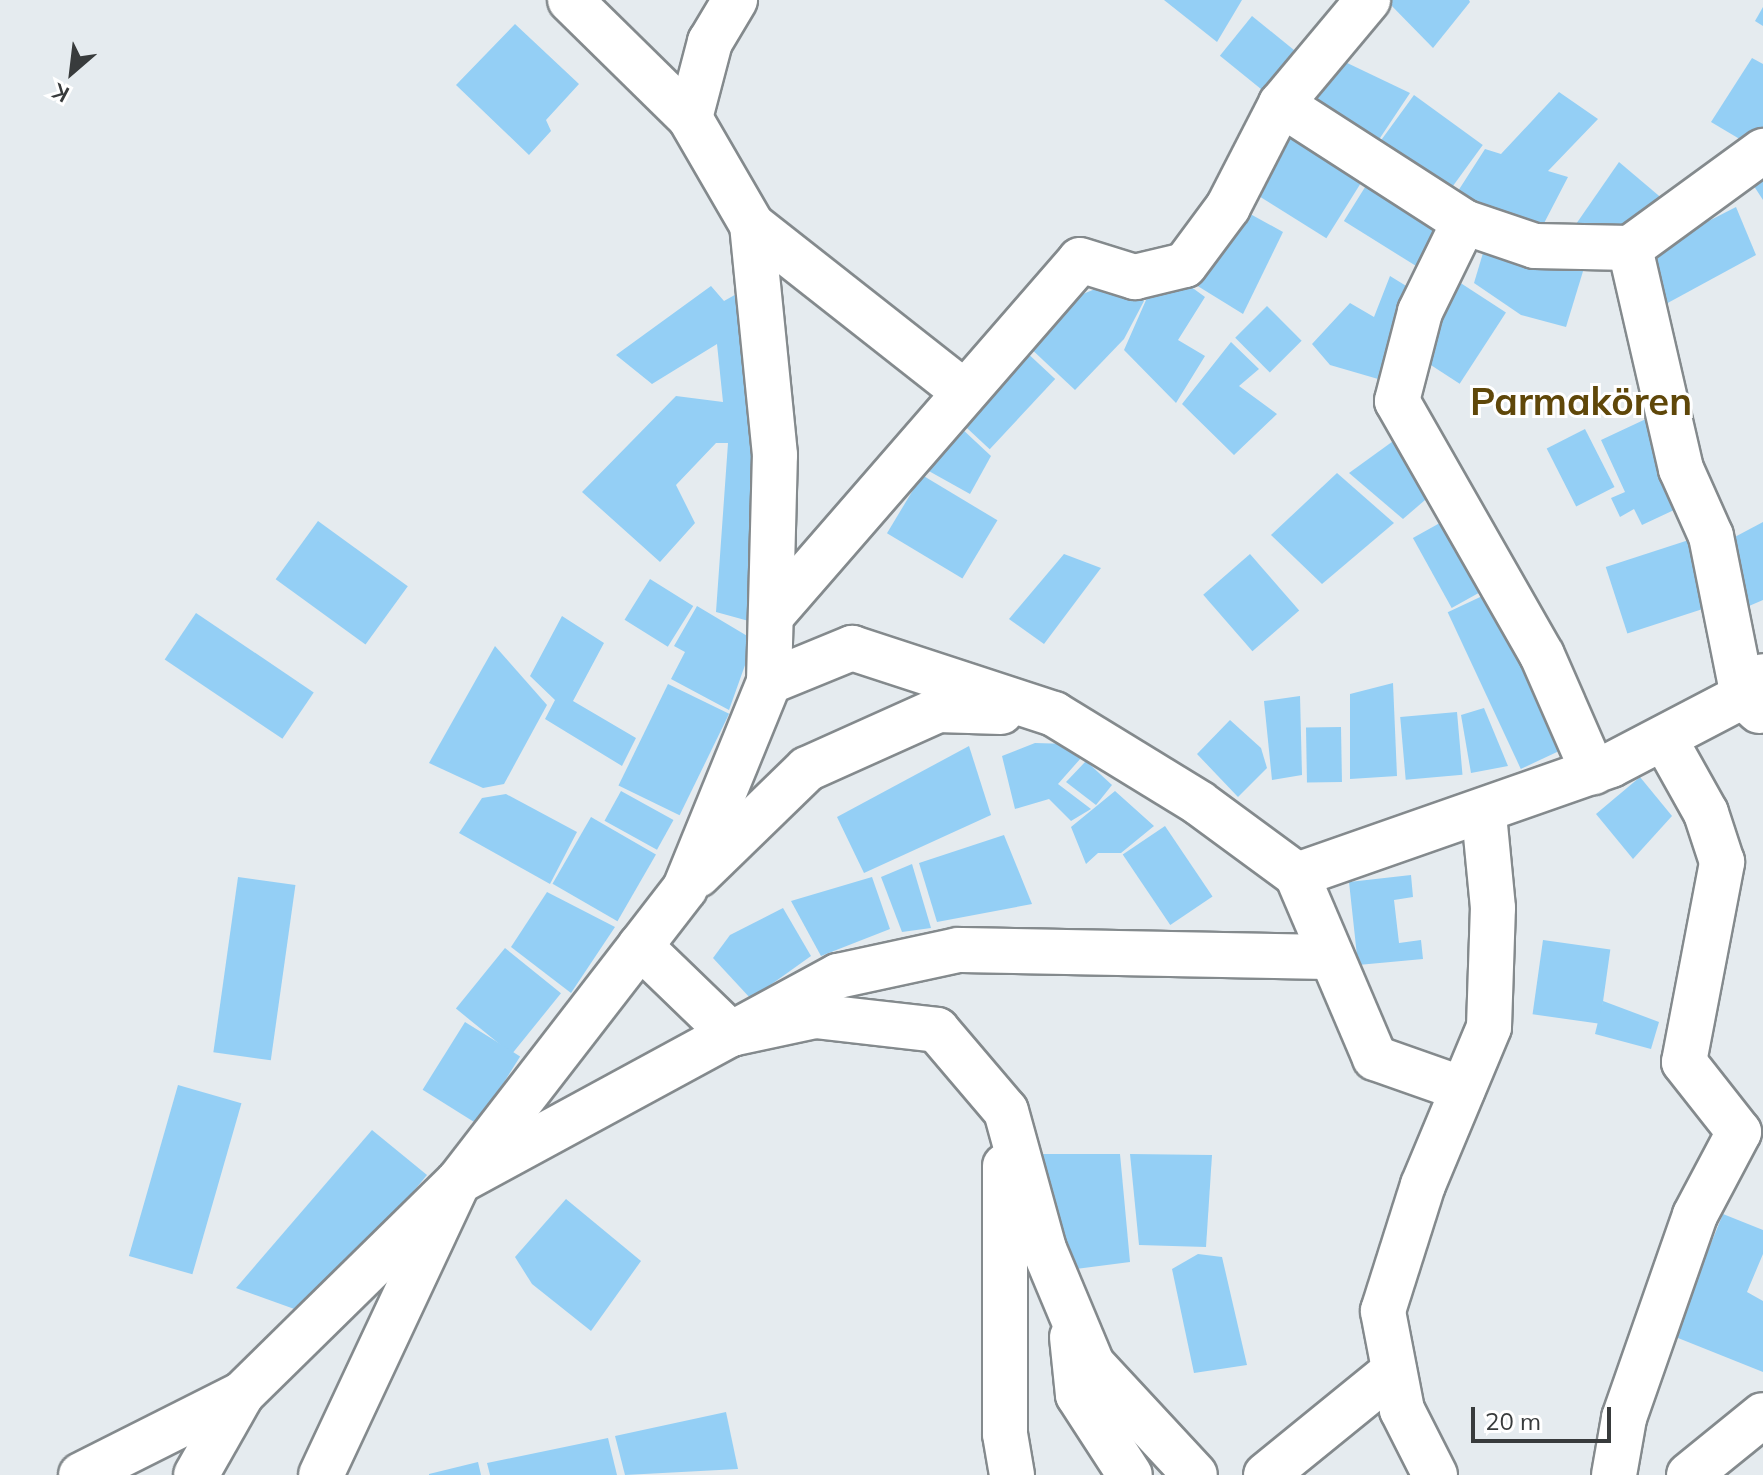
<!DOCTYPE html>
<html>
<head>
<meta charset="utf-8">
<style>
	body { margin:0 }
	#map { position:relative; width:1763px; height:1475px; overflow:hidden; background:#e5ebef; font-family:Mulish,sans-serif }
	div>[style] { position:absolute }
	.building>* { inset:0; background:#94cff5; transform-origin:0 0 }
	.roads { filter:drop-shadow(2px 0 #848a8d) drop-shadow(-2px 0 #848a8d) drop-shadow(0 2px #848a8d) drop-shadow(0 -2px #848a8d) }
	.minor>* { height:44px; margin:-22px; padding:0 22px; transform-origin:22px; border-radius:22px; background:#fff }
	span { translate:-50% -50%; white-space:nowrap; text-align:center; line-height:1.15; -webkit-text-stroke:6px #fff; paint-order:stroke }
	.district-label { font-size:38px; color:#5f4709; font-weight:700 }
	.north { position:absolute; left:32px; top:32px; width:80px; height:80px; -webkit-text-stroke:6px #fff; paint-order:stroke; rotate:208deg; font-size:22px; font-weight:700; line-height:32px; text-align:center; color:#383b3c }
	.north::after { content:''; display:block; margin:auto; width:28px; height:36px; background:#383b3c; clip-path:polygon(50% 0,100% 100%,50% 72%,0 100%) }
	.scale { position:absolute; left:1471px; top:1407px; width:140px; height:36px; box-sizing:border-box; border:4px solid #383b3c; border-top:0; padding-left:10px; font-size:24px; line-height:28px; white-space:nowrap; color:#383b3c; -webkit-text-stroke:6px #fff; paint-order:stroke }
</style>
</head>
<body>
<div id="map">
	<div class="building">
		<i style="clip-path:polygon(1164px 0,1242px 0,1217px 42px)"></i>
		<i style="clip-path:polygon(1386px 0,1469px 0,1470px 2px,1433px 48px)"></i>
		<i style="clip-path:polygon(1763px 7px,1763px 26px,1755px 21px)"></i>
		<i style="left:1252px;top:16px;width:58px;height:51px;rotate:39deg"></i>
		<i style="clip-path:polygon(515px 24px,579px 84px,546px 120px,551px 131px,529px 155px,456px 85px)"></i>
		<i style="clip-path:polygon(1752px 58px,1763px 64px,1763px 128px,1748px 144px,1711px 122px)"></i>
		<i style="clip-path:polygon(1343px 61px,1410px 93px,1370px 153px,1311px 104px)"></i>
		<i style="clip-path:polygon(1559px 92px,1598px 119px,1548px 171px,1568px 177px,1541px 229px,1451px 202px,1485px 149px,1501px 154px)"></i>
		<i style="left:1414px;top:95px;width:85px;height:73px;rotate:36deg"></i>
		<i style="left:1289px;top:130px;width:89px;height:72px;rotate:32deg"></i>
		<i style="clip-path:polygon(1619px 162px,1671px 206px,1617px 235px,1565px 240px)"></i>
		<i style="clip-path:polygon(1763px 166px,1763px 200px,1748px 177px)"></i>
		<i style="left:1372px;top:176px;width:88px;height:53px;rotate:32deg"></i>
		<i style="clip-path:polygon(1736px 207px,1756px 255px,1664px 305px,1646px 253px)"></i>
		<i style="clip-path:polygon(1243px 210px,1283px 232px,1243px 314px,1196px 285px)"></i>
		<i style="clip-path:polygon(1486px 243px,1584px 268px,1566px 327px,1521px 315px,1474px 283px)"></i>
		<i style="clip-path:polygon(1390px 276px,1416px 292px,1385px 381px,1330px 365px,1312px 344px,1350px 303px,1374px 317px)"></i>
		<i style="clip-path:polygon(1179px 278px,1205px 297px,1178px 340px,1205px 356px,1176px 403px,1124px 350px,1150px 291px)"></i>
		<i style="left:1459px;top:282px;width:56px;height:85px;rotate:33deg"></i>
		<i style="clip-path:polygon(711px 286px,724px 301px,749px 287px,764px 459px,756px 623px,716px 612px,728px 443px,716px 443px,676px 485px,695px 523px,660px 562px,582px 492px,676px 396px,723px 402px,717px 344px,652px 384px,616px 355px)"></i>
		<i style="clip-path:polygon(1100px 287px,1126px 287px,1144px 301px,1124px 339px,1075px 390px,1027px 345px,1078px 296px)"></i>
		<i style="left:1267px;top:306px;width:49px;height:45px;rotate:45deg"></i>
		<i style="clip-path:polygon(1231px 342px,1259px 369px,1239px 386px,1277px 414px,1234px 455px,1182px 404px)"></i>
		<i style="left:1023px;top:349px;width:44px;height:96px;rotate:43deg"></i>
		<i style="clip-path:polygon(1648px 418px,1689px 503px,1642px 525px,1634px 509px,1620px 517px,1611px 498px,1625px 492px,1601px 440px)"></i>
		<i style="clip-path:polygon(960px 427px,991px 456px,970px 494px,927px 470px)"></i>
		<i style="left:1585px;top:429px;width:65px;height:43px;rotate:63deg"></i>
		<i style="clip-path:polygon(1396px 439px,1432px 494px,1403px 519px,1349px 473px)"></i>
		<i style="clip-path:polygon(1337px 473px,1394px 523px,1322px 584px,1271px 535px)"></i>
		<i style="left:922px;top:475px;width:88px;height:68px;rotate:31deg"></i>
		<i style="left:1447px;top:519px;width:80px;height:39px;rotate:61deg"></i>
		<i style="left:318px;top:521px;width:111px;height:72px;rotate:36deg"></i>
		<i style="clip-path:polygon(1763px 522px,1763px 600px,1749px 606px,1731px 539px)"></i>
		<i style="left:1698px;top:537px;width:70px;height:97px;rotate:72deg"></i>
		<i style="clip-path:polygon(1064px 554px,1101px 568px,1044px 644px,1009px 619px)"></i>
		<i style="left:1250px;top:554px;width:75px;height:62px;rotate:49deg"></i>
		<i style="left:650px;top:579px;width:51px;height:48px;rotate:32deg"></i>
		<i style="left:1493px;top:591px;width:173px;height:50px;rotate:65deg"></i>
		<i style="clip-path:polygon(697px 606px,754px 640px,729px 710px,671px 679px,685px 652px,674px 646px)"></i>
		<i style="left:196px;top:613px;width:142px;height:56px;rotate:34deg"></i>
		<i style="clip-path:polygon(562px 616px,604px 643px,573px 701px,636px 738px,622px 766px,545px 719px,555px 700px,530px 676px)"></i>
		<i style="clip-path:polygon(495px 646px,547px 705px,504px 784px,483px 788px,429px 763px)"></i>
		<i style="clip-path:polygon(1393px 683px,1397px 776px,1350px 779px,1350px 694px)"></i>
		<i style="left:668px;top:684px;width:68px;height:113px;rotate:26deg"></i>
		<i style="clip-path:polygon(1300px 696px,1302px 775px,1272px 780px,1264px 701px)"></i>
		<i style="clip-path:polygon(1484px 708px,1508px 766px,1471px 773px,1461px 715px)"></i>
		<i style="left:1457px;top:712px;width:63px;height:57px;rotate:85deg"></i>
		<i style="clip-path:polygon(1230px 720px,1261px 748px,1267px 768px,1238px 797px,1197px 754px)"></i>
		<i style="left:1341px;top:727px;width:55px;height:35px;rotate:89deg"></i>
		<i style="clip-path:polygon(1035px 743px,1069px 744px,1081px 758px,1058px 784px,1091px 809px,1071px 821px,1049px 799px,1015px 809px,1002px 756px)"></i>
		<i style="clip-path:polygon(969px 746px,991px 815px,864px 873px,837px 817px)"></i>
		<i style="clip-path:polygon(1086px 761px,1112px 785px,1096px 805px,1066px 782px)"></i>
		<i style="clip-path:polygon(1640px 777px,1672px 816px,1633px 859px,1596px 814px)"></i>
		<i style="left:621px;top:791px;width:60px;height:34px;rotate:29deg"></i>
		<i style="clip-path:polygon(1115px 791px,1154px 826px,1121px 853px,1098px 853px,1086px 864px,1071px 827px)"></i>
		<i style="clip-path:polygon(506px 794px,577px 832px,550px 884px,459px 833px,482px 798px)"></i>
		<i style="left:591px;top:817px;width:75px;height:77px;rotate:30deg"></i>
		<i style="left:1165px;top:826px;width:85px;height:51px;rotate:56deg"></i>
		<i style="clip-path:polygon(1004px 835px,1032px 904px,937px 922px,919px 863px)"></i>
		<i style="clip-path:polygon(912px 864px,931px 928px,902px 932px,881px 877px)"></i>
		<i style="clip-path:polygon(1411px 875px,1413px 897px,1394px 900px,1399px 943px,1421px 940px,1423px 959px,1358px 965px,1349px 882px)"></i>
		<i style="left:238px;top:877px;width:58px;height:177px;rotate:8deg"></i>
		<i style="clip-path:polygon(872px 877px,890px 929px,821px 956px,791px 901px)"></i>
		<i style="clip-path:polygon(547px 892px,615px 927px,571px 993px,511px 947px)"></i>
		<i style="clip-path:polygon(783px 908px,811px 956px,751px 999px,713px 958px,730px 935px)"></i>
		<i style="left:1543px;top:940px;width:68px;height:75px;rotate:8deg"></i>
		<i style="left:505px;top:948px;width:72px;height:78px;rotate:39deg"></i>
		<i style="clip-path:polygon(1603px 1001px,1659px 1022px,1651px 1049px,1595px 1034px)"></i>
		<i style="left:465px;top:1022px;width:65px;height:80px;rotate:32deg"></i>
		<i style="left:178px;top:1085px;width:66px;height:178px;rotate:16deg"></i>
		<i style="clip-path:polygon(372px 1130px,427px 1175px,311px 1315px,236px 1288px)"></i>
		<i style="clip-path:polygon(1043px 1154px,1120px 1154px,1130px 1262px,1068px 1270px)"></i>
		<i style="clip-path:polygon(1130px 1154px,1212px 1155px,1206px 1247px,1139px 1245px)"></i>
		<i style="clip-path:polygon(566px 1199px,641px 1261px,591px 1331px,532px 1284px,515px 1257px)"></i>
		<i style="clip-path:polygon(1723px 1214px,1763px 1230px,1763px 1254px,1747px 1292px,1763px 1301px,1763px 1372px,1673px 1336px)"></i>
		<i style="clip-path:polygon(1198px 1254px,1222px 1257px,1247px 1365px,1194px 1373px,1172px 1269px)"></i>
		<i style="clip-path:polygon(726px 1412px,738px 1469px,625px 1475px,615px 1436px)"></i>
		<i style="clip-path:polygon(608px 1438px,617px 1475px,490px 1475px,487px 1463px)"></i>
		<i style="clip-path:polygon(478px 1462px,481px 1475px,429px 1475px,429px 1474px)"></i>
	</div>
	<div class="roads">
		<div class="minor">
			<i style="left:570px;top:0;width:168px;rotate:44.5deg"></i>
			<i style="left:1281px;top:104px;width:218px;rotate:32.8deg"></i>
			<i style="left:1464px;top:222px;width:75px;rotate:18.7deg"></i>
			<i style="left:1535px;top:246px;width:95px;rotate:1.2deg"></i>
			<i style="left:1630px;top:248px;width:165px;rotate:-36.1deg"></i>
			<i style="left:1464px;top:222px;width:100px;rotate:116.1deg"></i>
			<i style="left:1420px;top:312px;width:92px;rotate:104.5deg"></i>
			<i style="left:1397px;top:401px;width:292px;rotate:60.3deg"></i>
			<i style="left:1542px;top:655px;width:128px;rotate:66.4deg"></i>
			<i style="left:752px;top:225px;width:268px;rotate:38.2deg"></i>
			<i style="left:1630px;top:248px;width:227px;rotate:77deg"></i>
			<i style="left:1681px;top:469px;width:73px;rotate:65.9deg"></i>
			<i style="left:1711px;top:536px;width:163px;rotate:78.7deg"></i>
			<i style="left:1743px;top:696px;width:22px;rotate:43deg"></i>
			<i style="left:771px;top:616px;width:471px;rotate:-49deg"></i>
			<i style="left:1080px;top:260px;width:58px;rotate:17.2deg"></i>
			<i style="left:1135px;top:277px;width:51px;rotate:-13.5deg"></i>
			<i style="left:1185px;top:265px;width:72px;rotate:-53.4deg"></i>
			<i style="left:1228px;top:207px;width:116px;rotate:-62.8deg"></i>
			<i style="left:1281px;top:104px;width:136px;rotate:-50.1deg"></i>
			<i style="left:769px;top:682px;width:90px;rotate:-22.3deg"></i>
			<i style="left:852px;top:648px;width:213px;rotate:18.1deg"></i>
			<i style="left:1054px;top:714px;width:170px;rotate:31.5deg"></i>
			<i style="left:1199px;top:803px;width:122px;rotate:36.3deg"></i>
			<i style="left:1297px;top:875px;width:333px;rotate:-19.3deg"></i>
			<i style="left:1611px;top:765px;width:149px;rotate:-27.6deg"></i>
			<i style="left:1743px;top:696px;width:28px;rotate:-45deg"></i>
			<i style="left:698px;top:875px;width:152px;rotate:-44.2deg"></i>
			<i style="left:807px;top:769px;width:144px;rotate:-24.2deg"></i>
			<i style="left:938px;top:710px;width:63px;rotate:1.8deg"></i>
			<i style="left:1297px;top:875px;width:199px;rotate:66.9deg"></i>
			<i style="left:1375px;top:1058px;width:93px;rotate:19.4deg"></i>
			<i style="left:640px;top:946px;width:127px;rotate:44deg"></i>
			<i style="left:731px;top:1034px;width:122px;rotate:-28.5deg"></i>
			<i style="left:838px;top:976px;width:123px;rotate:-12.2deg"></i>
			<i style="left:958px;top:950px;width:373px;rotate:1.1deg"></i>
			<i style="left:1005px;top:1166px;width:268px;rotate:90deg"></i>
			<i style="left:1005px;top:1434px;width:42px;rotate:80.3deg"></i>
			<i style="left:1072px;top:1337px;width:58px;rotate:84.1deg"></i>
			<i style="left:1078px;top:1395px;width:95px;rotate:57deg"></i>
			<i style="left:81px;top:1475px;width:180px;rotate:-26.7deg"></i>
			<i style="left:242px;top:1394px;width:303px;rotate:-44.5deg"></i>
			<i style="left:458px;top:1182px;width:311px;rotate:-28.5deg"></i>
			<i style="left:731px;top:1034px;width:86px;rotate:-12.1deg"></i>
			<i style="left:815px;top:1016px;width:123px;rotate:6.5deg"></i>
			<i style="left:937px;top:1030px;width:106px;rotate:49.6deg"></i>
			<i style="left:1006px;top:1111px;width:143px;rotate:74.6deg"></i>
			<i style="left:1044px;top:1249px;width:125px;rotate:67.3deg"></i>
			<i style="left:1092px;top:1364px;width:151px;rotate:47.1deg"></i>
			<i style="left:196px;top:1475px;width:93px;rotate:-60.4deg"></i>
			<i style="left:321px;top:1475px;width:323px;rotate:-64.9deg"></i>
			<i style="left:458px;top:1182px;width:371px;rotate:-52.3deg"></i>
			<i style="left:685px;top:888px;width:222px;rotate:-67.8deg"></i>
			<i style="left:769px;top:682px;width:227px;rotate:-88.5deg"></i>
			<i style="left:775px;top:455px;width:231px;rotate:-95.7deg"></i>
			<i style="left:752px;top:225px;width:124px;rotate:-120.1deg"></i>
			<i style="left:690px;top:118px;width:79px;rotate:-75.3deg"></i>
			<i style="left:710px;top:42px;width:49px;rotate:-59.2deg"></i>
			<i style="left:1266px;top:1475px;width:165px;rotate:-39.1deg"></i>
			<i style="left:1435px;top:1475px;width:73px;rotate:-116.9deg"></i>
			<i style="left:1402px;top:1410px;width:101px;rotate:-100.9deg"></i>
			<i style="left:1383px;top:1311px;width:132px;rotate:-72.4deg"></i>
			<i style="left:1423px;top:1185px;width:171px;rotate:-67.3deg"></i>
			<i style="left:1489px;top:1027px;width:119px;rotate:-88.1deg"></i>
			<i style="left:1493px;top:908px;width:93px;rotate:-95.5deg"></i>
			<i style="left:1614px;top:1475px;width:58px;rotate:-80deg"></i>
			<i style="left:1624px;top:1418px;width:215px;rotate:-70.7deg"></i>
			<i style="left:1695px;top:1215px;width:94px;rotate:-62.1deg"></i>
			<i style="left:1739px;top:1132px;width:89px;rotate:-128.2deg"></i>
			<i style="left:1684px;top:1062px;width:204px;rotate:-79.2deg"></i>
			<i style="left:1722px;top:862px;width:52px;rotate:-108.1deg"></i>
			<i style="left:1706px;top:813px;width:86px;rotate:-119.2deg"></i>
			<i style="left:1689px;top:1475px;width:95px;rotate:-39deg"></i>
		</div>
	</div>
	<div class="district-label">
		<span style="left:1581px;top:402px">Parmakören</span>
	</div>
	<div class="north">K</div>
	<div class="scale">20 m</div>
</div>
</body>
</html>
